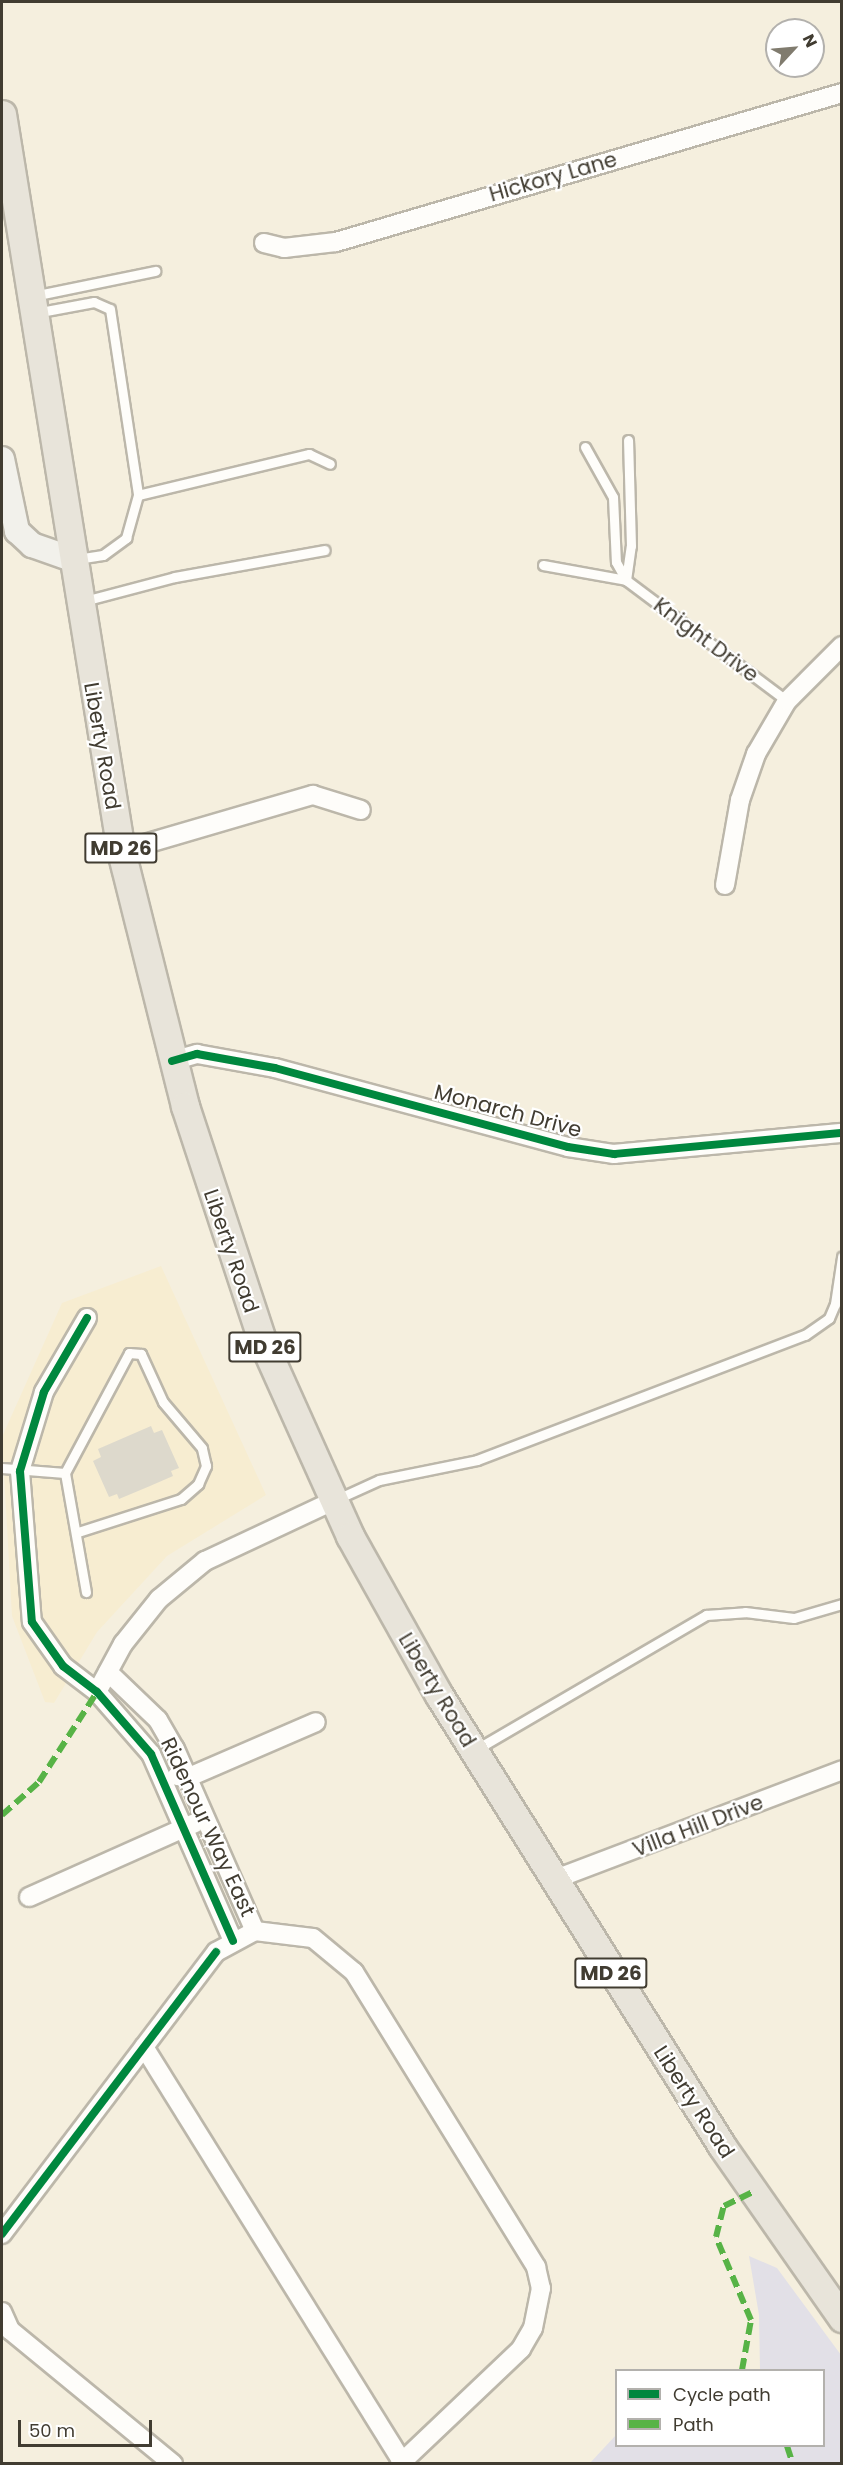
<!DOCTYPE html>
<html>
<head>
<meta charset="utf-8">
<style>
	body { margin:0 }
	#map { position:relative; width:843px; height:2465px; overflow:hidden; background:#f5efde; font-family:Poppins,sans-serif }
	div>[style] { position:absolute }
	.built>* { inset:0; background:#f7edd1 }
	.green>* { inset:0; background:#e2e0e7 }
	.building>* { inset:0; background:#ddd9cc }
	.roads { filter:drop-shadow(2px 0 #bcb7aa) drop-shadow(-2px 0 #bcb7aa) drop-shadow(0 2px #bcb7aa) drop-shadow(0 -2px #bcb7aa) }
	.lane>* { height:9px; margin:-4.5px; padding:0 4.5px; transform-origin:4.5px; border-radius:4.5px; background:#fefdfa }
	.street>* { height:18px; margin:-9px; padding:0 9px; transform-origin:9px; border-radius:9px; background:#fefdfa }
	.secondary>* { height:24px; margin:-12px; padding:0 12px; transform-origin:12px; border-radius:12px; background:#f2f1eb }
	.primary>* { height:27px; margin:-13.5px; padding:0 13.5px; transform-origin:13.5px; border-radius:13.5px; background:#e8e4da }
	.quiet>* { height:6px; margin-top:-3px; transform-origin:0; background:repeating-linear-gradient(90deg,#57b346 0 12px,transparent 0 18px) }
	.cycleway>* { height:8px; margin:-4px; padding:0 4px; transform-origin:4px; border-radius:4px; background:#00873e }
	span { translate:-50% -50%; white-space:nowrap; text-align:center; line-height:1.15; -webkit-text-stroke:4.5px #fff; paint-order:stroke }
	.shield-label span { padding:2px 4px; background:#fff; border:2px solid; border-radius:4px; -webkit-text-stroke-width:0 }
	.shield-label { font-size:20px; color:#413c31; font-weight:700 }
	.street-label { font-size:21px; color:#413c31 }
	.frame { position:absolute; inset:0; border:3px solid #413c31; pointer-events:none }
	.legend { position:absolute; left:615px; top:2369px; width:210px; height:78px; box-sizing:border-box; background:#fff; border:2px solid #b3b1ad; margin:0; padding:8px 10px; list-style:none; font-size:18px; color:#413c31 }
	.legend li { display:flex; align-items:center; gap:12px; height:30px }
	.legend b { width:30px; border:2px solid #b3b1ad }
	.north { position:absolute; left:765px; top:18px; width:60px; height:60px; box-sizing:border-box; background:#fff; border:2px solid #b3b1ad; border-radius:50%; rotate:64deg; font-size:16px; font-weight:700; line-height:24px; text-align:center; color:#413c31 }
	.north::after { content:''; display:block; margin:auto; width:21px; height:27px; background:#807b6e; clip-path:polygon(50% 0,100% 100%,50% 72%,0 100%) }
	.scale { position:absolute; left:18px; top:2420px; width:134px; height:27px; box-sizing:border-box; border:3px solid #413c31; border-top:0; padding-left:8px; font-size:18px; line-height:21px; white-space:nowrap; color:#413c31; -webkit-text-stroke:4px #fff; paint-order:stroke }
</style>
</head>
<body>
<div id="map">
	<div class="built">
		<i style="clip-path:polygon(161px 1266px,266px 1495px,167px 1556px,97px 1632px,54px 1703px,45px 1702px,12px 1616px,2px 1437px,62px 1303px)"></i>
	</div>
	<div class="green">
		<i style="clip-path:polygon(749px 2256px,777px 2268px,841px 2355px,841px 2463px,590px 2463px,616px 2435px,616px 2446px,824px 2446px,824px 2370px,760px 2370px,759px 2315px)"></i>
	</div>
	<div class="building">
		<i style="clip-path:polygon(151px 1426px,154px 1433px,162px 1430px,179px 1468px,171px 1471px,173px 1476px,150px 1486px,119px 1499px,117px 1494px,109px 1497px,93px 1461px,101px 1457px,98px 1449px)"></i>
	</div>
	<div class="roads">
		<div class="lane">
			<i style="left:33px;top:296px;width:125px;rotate:-11.6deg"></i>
			<i style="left:35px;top:313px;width:60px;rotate:-10.6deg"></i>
			<i style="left:94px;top:302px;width:17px;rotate:24deg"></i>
			<i style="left:110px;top:309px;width:188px;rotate:81.4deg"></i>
			<i style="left:585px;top:447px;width:57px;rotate:60.8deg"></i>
			<i style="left:613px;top:497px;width:65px;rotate:87.4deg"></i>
			<i style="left:616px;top:562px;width:21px;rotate:61deg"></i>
			<i style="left:626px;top:580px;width:201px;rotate:36.9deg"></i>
			<i style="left:77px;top:559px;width:26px;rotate:-9deg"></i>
			<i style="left:103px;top:555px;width:29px;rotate:-36deg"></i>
			<i style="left:126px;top:538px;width:45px;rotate:-74.4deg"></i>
			<i style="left:138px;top:495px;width:176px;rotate:-13.5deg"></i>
			<i style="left:309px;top:454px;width:23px;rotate:25deg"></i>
			<i style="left:543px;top:565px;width:84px;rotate:10.2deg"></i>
			<i style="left:626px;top:580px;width:34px;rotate:-82deg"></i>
			<i style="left:631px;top:546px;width:106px;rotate:-91.6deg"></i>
			<i style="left:84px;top:601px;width:94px;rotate:-14.8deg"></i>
			<i style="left:175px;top:577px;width:152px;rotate:-10.2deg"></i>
			<i style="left:2px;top:1468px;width:63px;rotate:4.5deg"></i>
			<i style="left:335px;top:1500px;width:48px;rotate:-24.4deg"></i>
			<i style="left:379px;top:1480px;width:100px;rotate:-11.5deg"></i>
			<i style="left:477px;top:1460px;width:351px;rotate:-20.9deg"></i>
			<i style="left:805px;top:1335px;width:29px;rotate:-35deg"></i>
			<i style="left:829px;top:1318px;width:15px;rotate:-67deg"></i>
			<i style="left:835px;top:1304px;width:48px;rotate:-81.5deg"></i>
			<i style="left:78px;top:1532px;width:108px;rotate:-17.8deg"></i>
			<i style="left:181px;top:1499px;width:23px;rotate:-41deg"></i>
			<i style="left:198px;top:1484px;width:20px;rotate:-66deg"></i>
			<i style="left:206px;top:1466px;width:18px;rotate:-103deg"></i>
			<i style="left:202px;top:1448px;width:60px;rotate:-130.3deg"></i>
			<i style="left:163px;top:1402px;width:53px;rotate:-114.6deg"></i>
			<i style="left:141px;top:1354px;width:12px;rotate:-175deg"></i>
			<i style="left:129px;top:1353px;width:136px;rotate:118.1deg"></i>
			<i style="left:65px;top:1473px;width:121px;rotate:80deg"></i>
			<i style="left:475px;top:1750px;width:268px;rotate:-30.3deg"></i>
			<i style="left:706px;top:1615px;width:39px;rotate:-4deg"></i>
			<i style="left:745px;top:1612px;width:49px;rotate:7deg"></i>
			<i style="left:794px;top:1618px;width:50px;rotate:-16.3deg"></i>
		</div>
		<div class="street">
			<i style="left:264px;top:243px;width:21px;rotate:14deg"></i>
			<i style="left:284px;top:248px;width:52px;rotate:-6.6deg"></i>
			<i style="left:336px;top:242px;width:527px;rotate:-16.41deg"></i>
			<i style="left:121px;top:851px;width:200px;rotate:-16.3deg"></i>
			<i style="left:313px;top:795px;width:50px;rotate:17.4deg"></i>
			<i style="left:725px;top:885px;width:86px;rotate:-80deg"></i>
			<i style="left:740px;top:800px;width:49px;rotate:-70.8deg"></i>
			<i style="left:756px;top:754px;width:61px;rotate:-59.7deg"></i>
			<i style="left:787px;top:701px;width:78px;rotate:-45deg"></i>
			<i style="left:172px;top:1061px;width:26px;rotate:-16deg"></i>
			<i style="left:197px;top:1054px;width:79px;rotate:10.2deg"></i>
			<i style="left:275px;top:1068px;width:303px;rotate:15.1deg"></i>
			<i style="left:568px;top:1147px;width:47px;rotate:8.7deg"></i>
			<i style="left:614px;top:1154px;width:229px;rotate:-5.3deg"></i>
			<i style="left:87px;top:1318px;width:86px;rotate:120.2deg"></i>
			<i style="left:44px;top:1392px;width:83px;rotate:106.9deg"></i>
			<i style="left:20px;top:1471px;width:151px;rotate:85.5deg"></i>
			<i style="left:32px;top:1622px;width:54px;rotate:54.8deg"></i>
			<i style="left:63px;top:1666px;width:43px;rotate:37.4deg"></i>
			<i style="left:97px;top:1692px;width:82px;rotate:48.9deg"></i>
			<i style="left:151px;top:1754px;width:204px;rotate:66.3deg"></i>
			<i style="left:108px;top:1672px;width:69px;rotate:43.8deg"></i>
			<i style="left:158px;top:1720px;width:34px;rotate:60deg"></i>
			<i style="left:175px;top:1749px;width:199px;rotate:66.3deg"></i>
			<i style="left:97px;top:1692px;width:55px;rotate:-61.6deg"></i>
			<i style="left:123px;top:1644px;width:58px;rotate:-51.3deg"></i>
			<i style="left:159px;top:1599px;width:60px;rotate:-39.6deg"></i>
			<i style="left:205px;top:1561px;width:141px;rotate:-25.1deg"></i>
			<i style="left:177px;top:1776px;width:12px;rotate:5deg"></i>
			<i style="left:189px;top:1777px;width:138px;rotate:-23.4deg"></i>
			<i style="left:553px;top:1880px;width:309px;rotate:-20.8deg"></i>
			<i style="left:29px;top:1897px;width:182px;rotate:-24deg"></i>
			<i style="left:144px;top:2047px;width:489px;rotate:58.1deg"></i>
			<i style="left:2px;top:2234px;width:354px;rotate:-52.8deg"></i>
			<i style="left:216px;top:1952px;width:44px;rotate:-28.3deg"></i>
			<i style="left:255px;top:1931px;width:58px;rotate:6.9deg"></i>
			<i style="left:313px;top:1938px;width:53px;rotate:39.7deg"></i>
			<i style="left:354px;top:1972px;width:347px;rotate:58.3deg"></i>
			<i style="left:536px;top:2267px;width:22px;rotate:77deg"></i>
			<i style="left:541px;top:2288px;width:41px;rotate:101.3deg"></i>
			<i style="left:533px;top:2328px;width:24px;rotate:120deg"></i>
			<i style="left:521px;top:2349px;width:167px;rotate:136.5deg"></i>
			<i style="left:2px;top:2312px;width:20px;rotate:66deg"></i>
			<i style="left:10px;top:2330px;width:211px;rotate:39.4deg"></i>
		</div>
		<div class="secondary">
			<i style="left:2px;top:459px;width:74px;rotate:78.2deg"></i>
			<i style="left:17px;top:531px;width:21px;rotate:43deg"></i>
			<i style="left:32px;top:545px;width:42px;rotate:19.3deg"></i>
		</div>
		<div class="primary">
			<i style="left:2px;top:114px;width:747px;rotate:80.83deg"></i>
			<i style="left:121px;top:851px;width:263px;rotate:75.9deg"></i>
			<i style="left:185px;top:1106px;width:246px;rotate:71.8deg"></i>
			<i style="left:262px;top:1340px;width:215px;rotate:65.8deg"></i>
			<i style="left:350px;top:1536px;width:182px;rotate:60.8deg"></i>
			<i style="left:439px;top:1695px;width:532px;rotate:57.89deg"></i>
			<i style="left:722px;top:2146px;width:210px;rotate:55.1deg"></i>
		</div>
	</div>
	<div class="quiet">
		<i style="left:2px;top:1815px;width:50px;rotate:-41.7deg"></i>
		<i style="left:39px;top:1782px;width:107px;rotate:-57.2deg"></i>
		<i style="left:742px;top:2370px;width:51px;rotate:-79.8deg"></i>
		<i style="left:751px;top:2320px;width:90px;rotate:-112.9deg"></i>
		<i style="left:716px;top:2237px;width:32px;rotate:-76deg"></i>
		<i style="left:724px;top:2206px;width:32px;rotate:-26deg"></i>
		<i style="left:787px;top:2446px;width:19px;rotate:72deg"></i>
	</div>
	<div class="cycleway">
		<i style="left:172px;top:1061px;width:26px;rotate:-16deg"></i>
		<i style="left:197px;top:1054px;width:79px;rotate:10.2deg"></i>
		<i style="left:275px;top:1068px;width:303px;rotate:15.1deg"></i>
		<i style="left:568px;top:1147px;width:47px;rotate:8.7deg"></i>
		<i style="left:614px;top:1154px;width:229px;rotate:-5.3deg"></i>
		<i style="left:87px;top:1318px;width:86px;rotate:120.2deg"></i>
		<i style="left:44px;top:1392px;width:83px;rotate:106.9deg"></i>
		<i style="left:20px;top:1471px;width:151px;rotate:85.5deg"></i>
		<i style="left:32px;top:1622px;width:54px;rotate:54.8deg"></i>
		<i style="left:63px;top:1666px;width:43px;rotate:37.4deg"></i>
		<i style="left:97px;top:1692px;width:82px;rotate:48.9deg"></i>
		<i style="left:151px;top:1754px;width:204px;rotate:66.3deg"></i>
		<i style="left:2px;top:2234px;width:354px;rotate:-52.8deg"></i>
	</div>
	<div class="shield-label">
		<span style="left:121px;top:848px">MD 26</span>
		<span style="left:265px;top:1347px">MD 26</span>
		<span style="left:611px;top:1973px">MD 26</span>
	</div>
	<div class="street-label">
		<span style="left:553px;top:177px;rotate:-16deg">Hickory Lane</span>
		<span style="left:706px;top:640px;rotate:37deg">Knight Drive</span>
		<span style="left:102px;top:746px;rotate:80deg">Liberty Road</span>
		<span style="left:508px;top:1111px;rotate:15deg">Monarch Drive</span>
		<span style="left:231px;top:1251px;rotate:71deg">Liberty Road</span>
		<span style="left:437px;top:1690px;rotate:59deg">Liberty Road</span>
		<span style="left:698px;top:1826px;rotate:-21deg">Villa Hill Drive</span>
		<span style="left:208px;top:1827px;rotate:65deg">Ridenour Way East</span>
		<span style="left:694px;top:2102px;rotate:57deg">Liberty Road</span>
	</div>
	<div class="frame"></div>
	<ul class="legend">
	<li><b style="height:8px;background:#00873e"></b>Cycle path</li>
	<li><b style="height:8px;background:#57b346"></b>Path</li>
	</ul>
	<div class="north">N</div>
	<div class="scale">50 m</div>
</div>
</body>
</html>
